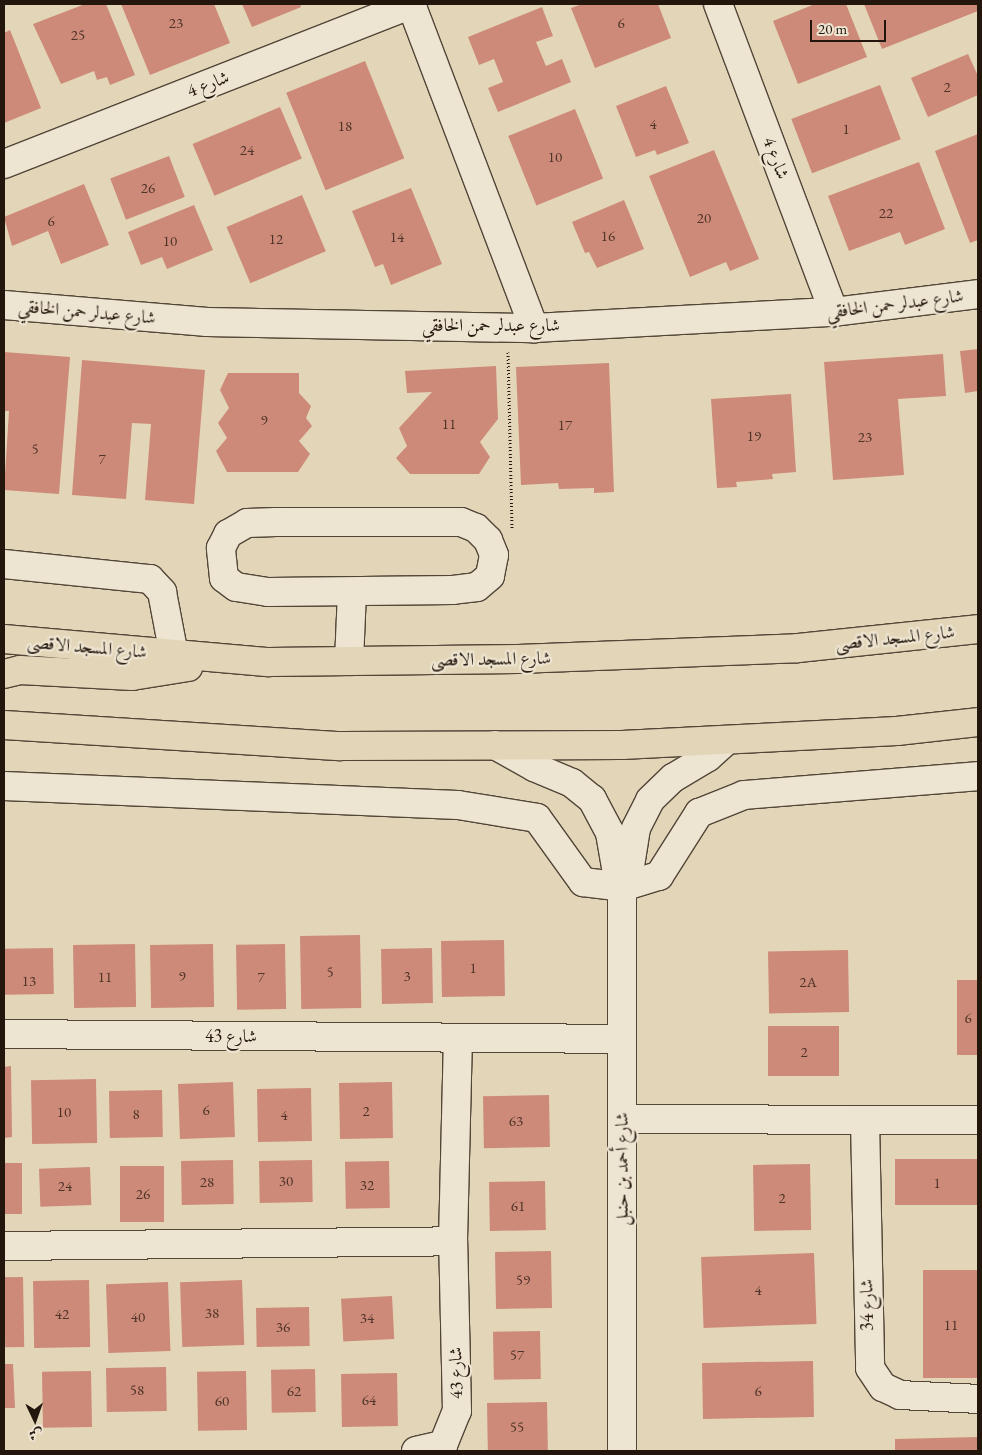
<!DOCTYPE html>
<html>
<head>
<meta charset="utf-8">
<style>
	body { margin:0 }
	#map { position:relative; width:982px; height:1455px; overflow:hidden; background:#e3d6b8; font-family:"EB Garamond",Amiri,serif }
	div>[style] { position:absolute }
	.building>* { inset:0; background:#cd8a78; transform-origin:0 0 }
	.path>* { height:3px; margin-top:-1.5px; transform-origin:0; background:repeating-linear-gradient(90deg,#22160d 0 1px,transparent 0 3.5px) }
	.roads { filter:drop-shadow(1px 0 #524638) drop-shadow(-1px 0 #524638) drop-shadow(0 1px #524638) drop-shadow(0 -1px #524638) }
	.minor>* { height:28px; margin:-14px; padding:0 14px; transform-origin:14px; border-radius:14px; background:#ede4d1 }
	.major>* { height:28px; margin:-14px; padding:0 14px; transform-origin:14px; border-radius:14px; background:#e3d6b8 }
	span { translate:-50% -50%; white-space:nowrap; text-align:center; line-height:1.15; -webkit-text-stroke:4.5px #ede4d1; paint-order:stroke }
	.number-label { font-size:15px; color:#4d3328 }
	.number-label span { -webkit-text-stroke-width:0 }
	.street-label { font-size:18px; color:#22160d }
	.frame { position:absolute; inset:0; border:5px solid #22160d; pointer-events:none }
	.north { position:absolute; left:10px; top:1395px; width:50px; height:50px; -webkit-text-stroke:4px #ede4d1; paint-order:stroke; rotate:177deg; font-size:14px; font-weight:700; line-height:20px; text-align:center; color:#22160d }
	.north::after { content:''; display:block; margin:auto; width:18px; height:22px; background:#22160d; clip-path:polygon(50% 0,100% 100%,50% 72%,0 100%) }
	.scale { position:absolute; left:810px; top:20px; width:76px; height:22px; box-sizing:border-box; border:2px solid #22160d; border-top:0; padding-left:6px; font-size:15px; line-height:18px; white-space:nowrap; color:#22160d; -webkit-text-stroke:4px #ede4d1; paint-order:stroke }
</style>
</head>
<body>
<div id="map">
	<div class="building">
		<i style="clip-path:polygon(85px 4px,106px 4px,135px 75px,110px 85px,107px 77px,97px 80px,94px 71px,61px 84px,33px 24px)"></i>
		<i style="clip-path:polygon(121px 4px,214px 4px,230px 43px,150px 75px)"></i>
		<i style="clip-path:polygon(242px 4px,300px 4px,301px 7px,252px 27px)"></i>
		<i style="clip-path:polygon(582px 4px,658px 4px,671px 38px,595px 68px,571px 8px)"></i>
		<i style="clip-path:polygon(815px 4px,846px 4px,867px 57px,798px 84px,773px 21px)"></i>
		<i style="clip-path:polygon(864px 4px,978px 4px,978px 11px,882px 49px)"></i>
		<i style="clip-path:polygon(542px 7px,553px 36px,536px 42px,546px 66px,562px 59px,571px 82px,498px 112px,488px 88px,503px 82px,494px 59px,479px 65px,468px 37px)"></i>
		<i style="clip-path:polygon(10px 30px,41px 108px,4px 123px,4px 33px)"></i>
		<i style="clip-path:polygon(968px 54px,978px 76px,978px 95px,928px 117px,911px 78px)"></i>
		<i style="left:365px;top:61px;width:105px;height:85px;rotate:68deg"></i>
		<i style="left:880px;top:85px;width:58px;height:95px;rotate:69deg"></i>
		<i style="clip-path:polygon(666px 86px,689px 143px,657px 155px,655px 150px,636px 157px,616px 106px)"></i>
		<i style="left:280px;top:107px;width:56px;height:95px;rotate:67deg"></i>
		<i style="left:575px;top:109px;width:75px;height:72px;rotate:68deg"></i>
		<i style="clip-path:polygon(978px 134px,978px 240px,970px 243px,935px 151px)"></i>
		<i style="clip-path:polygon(714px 150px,759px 259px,730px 271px,726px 262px,690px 277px,649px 176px)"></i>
		<i style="left:169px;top:156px;width:44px;height:63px;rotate:69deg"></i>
		<i style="clip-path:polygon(919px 162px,945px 229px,905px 245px,900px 232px,849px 251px,828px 196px)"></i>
		<i style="clip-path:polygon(84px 184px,109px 245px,61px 264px,48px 231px,12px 246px,4px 217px)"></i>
		<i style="clip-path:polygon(411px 188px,442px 264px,391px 285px,383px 264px,375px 267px,352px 211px)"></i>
		<i style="left:302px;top:195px;width:61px;height:82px;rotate:67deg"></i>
		<i style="clip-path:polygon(624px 200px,644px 249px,597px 268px,589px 252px,585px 253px,572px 222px)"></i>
		<i style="clip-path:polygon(194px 205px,213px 250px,167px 269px,162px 257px,141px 265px,128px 232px)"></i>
		<i style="clip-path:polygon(978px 349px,978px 391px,965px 393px,960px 351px)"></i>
		<i style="clip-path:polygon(4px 352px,70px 357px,59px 494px,4px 490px,9px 411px,4px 411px)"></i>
		<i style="clip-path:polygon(943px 354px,946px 396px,898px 399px,904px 475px,833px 480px,824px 362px)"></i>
		<i style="clip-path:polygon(82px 360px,205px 370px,194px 504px,145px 500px,151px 424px,132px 423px,126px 499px,72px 495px)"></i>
		<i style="clip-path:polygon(609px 363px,614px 492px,594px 493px,594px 488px,559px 489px,558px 483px,521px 485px,516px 367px)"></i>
		<i style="clip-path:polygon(496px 366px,498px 419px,480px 442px,490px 457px,479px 474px,410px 474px,396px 458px,407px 446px,399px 428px,432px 392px,407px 393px,405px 371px)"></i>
		<i style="clip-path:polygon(228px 373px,299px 373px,299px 393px,311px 406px,306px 418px,312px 426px,299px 441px,310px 454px,298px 472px,227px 472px,216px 451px,227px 438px,218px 423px,229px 408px,220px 390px)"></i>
		<i style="clip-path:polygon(791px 394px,796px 472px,772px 474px,773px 479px,736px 482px,737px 487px,717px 488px,711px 399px)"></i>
		<i style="left:360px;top:935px;width:73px;height:60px;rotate:89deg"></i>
		<i style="left:504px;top:940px;width:56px;height:63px;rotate:89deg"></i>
		<i style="left:135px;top:944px;width:63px;height:62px;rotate:89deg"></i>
		<i style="left:213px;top:944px;width:63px;height:63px;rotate:89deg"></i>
		<i style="left:285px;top:944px;width:65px;height:49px;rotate:89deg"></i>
		<i style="left:53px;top:948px;width:46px;height:49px;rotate:89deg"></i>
		<i style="left:432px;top:948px;width:55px;height:51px;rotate:89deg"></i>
		<i style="left:848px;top:950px;width:62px;height:80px;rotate:89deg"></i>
		<i style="left:957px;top:980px;width:21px;height:75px"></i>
		<i style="left:839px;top:1026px;width:50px;height:71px;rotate:90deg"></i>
		<i style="clip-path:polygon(11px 1066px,12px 1137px,4px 1138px,4px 1067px)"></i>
		<i style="left:96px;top:1079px;width:64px;height:65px;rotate:89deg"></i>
		<i style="left:233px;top:1082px;width:55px;height:55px;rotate:88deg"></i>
		<i style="left:392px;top:1082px;width:56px;height:53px;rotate:89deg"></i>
		<i style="left:311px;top:1088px;width:53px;height:54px;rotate:89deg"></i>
		<i style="left:162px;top:1090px;width:47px;height:53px;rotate:89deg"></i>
		<i style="left:549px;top:1095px;width:52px;height:66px;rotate:89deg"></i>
		<i style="left:978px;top:1159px;width:46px;height:83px;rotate:90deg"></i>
		<i style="left:233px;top:1160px;width:44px;height:52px;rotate:89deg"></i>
		<i style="left:312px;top:1160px;width:42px;height:53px;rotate:89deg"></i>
		<i style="left:389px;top:1161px;width:47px;height:44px;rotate:89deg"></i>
		<i style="left:4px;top:1163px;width:18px;height:51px"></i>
		<i style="left:810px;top:1164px;width:66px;height:57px;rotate:89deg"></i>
		<i style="left:120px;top:1166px;width:44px;height:56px"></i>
		<i style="left:90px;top:1167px;width:38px;height:51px;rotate:88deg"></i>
		<i style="left:545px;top:1181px;width:49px;height:56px;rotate:89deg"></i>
		<i style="left:551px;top:1251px;width:57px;height:56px;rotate:89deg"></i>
		<i style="left:814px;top:1253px;width:71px;height:113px;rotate:88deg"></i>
		<i style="left:978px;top:1270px;width:108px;height:55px;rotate:90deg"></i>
		<i style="left:23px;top:1277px;width:70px;height:19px;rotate:89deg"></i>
		<i style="left:89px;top:1280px;width:67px;height:56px;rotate:89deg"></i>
		<i style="left:242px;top:1280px;width:65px;height:62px;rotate:88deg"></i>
		<i style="left:168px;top:1282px;width:69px;height:62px;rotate:88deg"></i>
		<i style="left:392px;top:1296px;width:43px;height:51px;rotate:87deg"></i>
		<i style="left:309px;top:1307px;width:39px;height:53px;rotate:89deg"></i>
		<i style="left:540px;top:1331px;width:48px;height:47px;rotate:89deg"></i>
		<i style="left:813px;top:1361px;width:56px;height:111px;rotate:89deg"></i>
		<i style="clip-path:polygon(4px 1364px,13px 1364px,15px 1408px,4px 1408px)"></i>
		<i style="left:166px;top:1367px;width:44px;height:60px;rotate:89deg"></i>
		<i style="left:315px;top:1369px;width:43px;height:44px;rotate:89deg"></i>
		<i style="left:91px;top:1371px;width:56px;height:49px;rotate:89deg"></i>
		<i style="left:246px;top:1371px;width:59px;height:49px;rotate:89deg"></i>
		<i style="left:397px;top:1373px;width:53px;height:56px;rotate:89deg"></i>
		<i style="left:547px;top:1402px;width:49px;height:60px;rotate:89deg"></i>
		<i style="clip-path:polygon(978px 1437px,978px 1451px,895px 1451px,895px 1439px)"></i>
	</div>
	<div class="path">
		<i style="left:508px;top:352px;width:177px;rotate:88.7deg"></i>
	</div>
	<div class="roads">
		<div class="minor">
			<i style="left:411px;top:4px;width:347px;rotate:69.2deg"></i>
			<i style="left:718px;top:4px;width:329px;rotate:69.4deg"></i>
			<i style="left:4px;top:164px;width:439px;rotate:-21.4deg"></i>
			<i style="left:4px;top:305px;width:204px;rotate:4.8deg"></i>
			<i style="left:207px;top:322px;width:327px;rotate:1.1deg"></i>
			<i style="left:534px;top:328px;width:300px;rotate:-3.1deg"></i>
			<i style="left:834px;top:312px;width:145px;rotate:-7.1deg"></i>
			<i style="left:276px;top:522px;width:185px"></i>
			<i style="left:461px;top:522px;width:16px;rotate:22deg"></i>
			<i style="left:476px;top:528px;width:17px;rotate:45deg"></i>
			<i style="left:488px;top:540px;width:16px;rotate:68deg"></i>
			<i style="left:494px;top:555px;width:21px;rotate:101deg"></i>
			<i style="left:490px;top:576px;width:17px;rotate:140deg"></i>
			<i style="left:477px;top:587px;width:24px;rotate:173deg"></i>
			<i style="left:453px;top:590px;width:185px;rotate:179.4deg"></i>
			<i style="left:268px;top:592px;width:32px;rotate:-171deg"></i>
			<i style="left:236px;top:587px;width:15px;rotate:-143deg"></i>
			<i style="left:224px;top:578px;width:30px;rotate:-96deg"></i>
			<i style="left:221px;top:548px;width:16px;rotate:-63deg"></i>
			<i style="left:228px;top:534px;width:22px;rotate:-30deg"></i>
			<i style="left:247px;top:523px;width:29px;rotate:-2deg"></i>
			<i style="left:4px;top:564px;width:147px;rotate:5.9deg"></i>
			<i style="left:150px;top:579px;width:18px;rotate:47deg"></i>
			<i style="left:162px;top:592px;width:64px;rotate:79.2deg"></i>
			<i style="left:349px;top:661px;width:68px;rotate:-87.5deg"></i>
			<i style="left:495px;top:745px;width:45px;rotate:29.4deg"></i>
			<i style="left:534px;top:767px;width:41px;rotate:22.8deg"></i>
			<i style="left:572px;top:783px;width:26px;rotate:39deg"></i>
			<i style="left:592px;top:799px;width:38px;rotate:62deg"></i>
			<i style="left:610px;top:833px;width:47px;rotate:80.1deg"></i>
			<i style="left:4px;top:786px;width:454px;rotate:2.4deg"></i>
			<i style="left:458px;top:805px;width:80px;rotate:9.3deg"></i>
			<i style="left:537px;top:818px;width:79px;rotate:54.3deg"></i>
			<i style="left:583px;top:882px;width:39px;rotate:7deg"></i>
			<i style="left:622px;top:887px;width:39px;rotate:-17deg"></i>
			<i style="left:659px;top:876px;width:75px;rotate:-57.6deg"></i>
			<i style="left:699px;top:813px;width:48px;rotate:-21.8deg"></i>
			<i style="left:744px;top:795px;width:235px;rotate:-4.6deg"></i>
			<i style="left:4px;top:1034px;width:618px;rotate:0.46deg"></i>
			<i style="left:622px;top:1119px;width:356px;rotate:0.2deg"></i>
			<i style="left:865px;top:1120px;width:248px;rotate:88.8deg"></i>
			<i style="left:870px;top:1368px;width:23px;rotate:56deg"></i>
			<i style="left:883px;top:1387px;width:19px;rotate:25deg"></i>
			<i style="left:900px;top:1395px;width:78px;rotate:2.9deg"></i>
			<i style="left:4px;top:1246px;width:449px;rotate:-0.6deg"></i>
			<i style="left:416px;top:1451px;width:28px;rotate:-13deg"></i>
			<i style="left:443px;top:1445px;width:37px;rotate:-68deg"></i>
			<i style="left:457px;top:1411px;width:170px;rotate:-91.3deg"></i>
			<i style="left:453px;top:1241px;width:203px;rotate:-88.6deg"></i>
			<i style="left:622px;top:1451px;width:564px;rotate:-90deg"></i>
			<i style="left:622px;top:887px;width:22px;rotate:-69deg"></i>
			<i style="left:630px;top:866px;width:38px;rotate:-81deg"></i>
			<i style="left:636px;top:828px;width:31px;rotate:-63deg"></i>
			<i style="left:650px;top:800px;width:32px;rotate:-44deg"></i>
			<i style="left:673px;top:778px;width:41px;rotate:-31deg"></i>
			<i style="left:708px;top:757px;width:25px;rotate:-42deg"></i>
		</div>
		<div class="major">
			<i style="left:4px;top:639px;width:266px;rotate:5deg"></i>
			<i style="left:269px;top:662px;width:249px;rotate:-0.7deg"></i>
			<i style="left:518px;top:659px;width:280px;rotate:-2.2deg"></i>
			<i style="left:798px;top:648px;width:181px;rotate:-6deg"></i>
			<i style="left:4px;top:674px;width:16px;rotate:-14deg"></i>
			<i style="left:20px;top:670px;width:112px;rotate:3.1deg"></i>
			<i style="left:132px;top:676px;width:57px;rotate:-9.1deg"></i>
			<i style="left:4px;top:725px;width:337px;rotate:3.6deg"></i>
			<i style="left:340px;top:746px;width:282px;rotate:-0.2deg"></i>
			<i style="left:622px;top:745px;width:275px;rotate:-2.9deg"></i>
			<i style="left:897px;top:731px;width:81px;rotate:-6.3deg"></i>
		</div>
	</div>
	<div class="number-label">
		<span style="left:176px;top:23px">23</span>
		<span style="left:621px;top:23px">6</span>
		<span style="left:78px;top:35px">25</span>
		<span style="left:947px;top:87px">2</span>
		<span style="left:653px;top:124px">4</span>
		<span style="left:345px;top:126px">18</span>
		<span style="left:846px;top:129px">1</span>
		<span style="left:247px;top:150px">24</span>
		<span style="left:555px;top:157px">10</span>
		<span style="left:148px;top:188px">26</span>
		<span style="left:886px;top:213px">22</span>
		<span style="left:704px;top:218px">20</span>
		<span style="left:51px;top:221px">6</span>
		<span style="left:608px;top:236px">16</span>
		<span style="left:397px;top:237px">14</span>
		<span style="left:276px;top:239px">12</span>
		<span style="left:170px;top:241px">10</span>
		<span style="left:264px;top:420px">9</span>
		<span style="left:449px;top:424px">11</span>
		<span style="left:565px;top:425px">17</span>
		<span style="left:754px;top:436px">19</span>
		<span style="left:865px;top:437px">23</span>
		<span style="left:35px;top:449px">5</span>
		<span style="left:102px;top:459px">7</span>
		<span style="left:473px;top:968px">1</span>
		<span style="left:330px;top:972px">5</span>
		<span style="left:182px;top:976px">9</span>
		<span style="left:407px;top:976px">3</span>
		<span style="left:105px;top:977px">11</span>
		<span style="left:261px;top:977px">7</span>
		<span style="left:29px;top:981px">13</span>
		<span style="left:808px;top:982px">2A</span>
		<span style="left:968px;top:1018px">6</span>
		<span style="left:804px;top:1052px">2</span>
		<span style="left:206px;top:1110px">6</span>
		<span style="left:366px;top:1111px">2</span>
		<span style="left:64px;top:1112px">10</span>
		<span style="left:136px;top:1114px">8</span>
		<span style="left:284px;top:1115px">4</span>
		<span style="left:516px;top:1121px">63</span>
		<span style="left:286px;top:1181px">30</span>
		<span style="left:207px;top:1182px">28</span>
		<span style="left:937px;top:1183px">1</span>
		<span style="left:367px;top:1185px">32</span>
		<span style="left:65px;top:1186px">24</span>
		<span style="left:143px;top:1194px">26</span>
		<span style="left:782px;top:1198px">2</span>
		<span style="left:518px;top:1206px">61</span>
		<span style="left:523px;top:1280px">59</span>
		<span style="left:758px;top:1290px">4</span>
		<span style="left:212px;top:1313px">38</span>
		<span style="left:62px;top:1314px">42</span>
		<span style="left:138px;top:1317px">40</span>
		<span style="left:367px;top:1318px">34</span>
		<span style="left:951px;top:1325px">11</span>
		<span style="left:283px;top:1327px">36</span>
		<span style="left:517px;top:1355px">57</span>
		<span style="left:137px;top:1390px">58</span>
		<span style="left:294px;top:1391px">62</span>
		<span style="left:758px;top:1391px">6</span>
		<span style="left:369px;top:1400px">64</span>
		<span style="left:222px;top:1401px">60</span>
		<span style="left:517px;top:1427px">55</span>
	</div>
	<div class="street-label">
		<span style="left:208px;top:84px;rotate:-21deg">شارع 4</span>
		<span style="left:776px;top:158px;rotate:69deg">شارع 4</span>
		<span style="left:895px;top:304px;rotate:-7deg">شارع عبدلر حمن الخافقي</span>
		<span style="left:87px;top:312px;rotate:5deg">شارع عبدلر حمن الخافقي</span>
		<span style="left:491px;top:325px">شارع عبدلر حمن الخافقي</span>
		<span style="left:895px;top:638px;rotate:-6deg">شارع المسجد الاقصى</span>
		<span style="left:87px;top:647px;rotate:5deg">شارع المسجد الاقصى</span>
		<span style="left:491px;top:659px;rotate:-1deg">شارع المسجد الاقصى</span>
		<span style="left:231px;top:1036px">شارع 43</span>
		<span style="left:622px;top:1169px;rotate:-90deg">شارع أحمد بن حنبل</span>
		<span style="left:867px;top:1305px;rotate:-91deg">شارع 34</span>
		<span style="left:456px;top:1373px;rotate:-91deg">شارع 43</span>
	</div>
	<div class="frame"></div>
	<div class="north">ش</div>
	<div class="scale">20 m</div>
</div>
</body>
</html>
